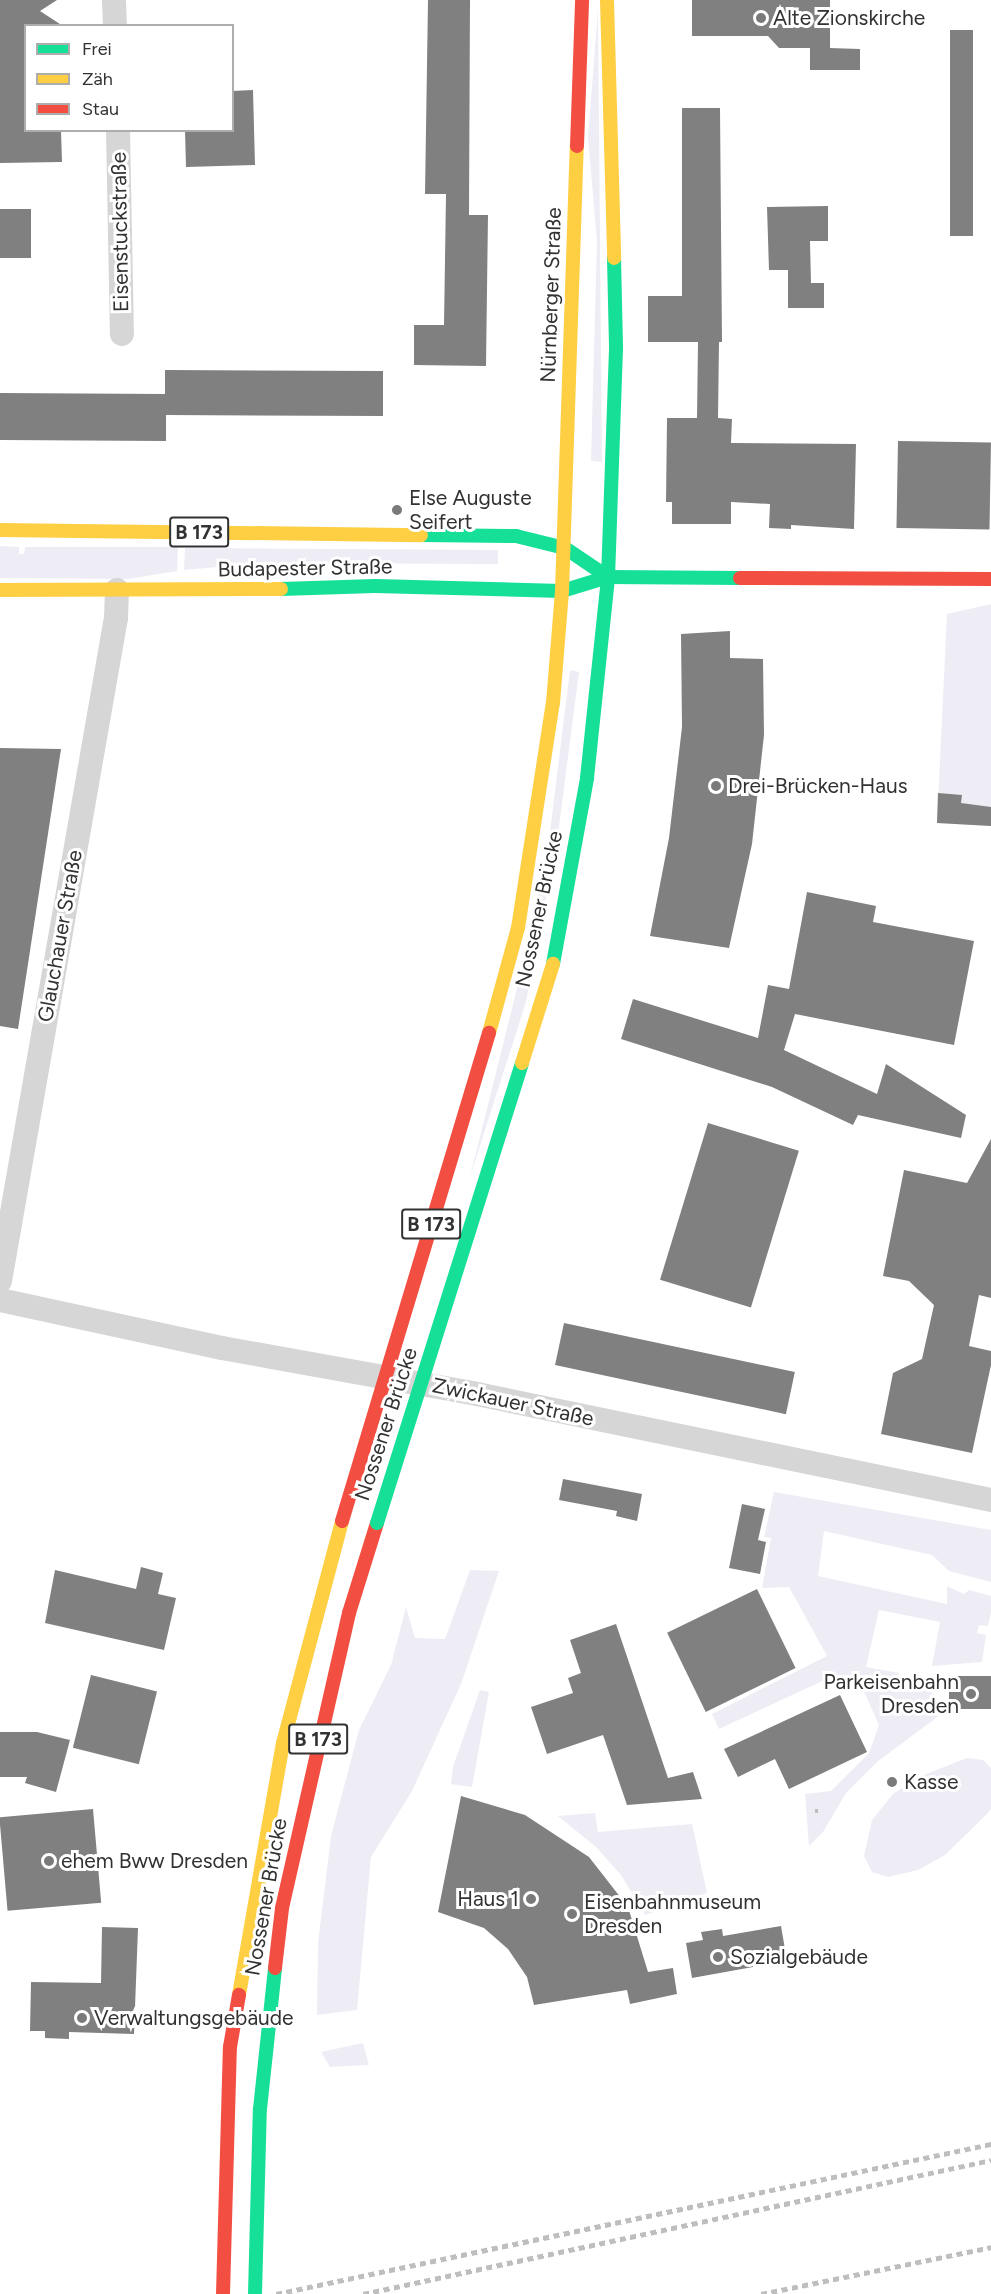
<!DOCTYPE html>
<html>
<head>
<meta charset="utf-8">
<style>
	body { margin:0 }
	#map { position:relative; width:991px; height:2294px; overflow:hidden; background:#fff; font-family:Figtree,sans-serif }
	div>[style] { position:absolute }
	.green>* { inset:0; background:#eeedf6 }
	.building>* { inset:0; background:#808080; transform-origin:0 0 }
	.street>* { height:24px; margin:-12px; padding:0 12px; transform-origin:12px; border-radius:12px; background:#d6d6d6 }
	.fast>* { height:14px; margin:-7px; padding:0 7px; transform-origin:7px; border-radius:7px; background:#16e098 }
	.slow>* { height:14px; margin:-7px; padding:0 7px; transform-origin:7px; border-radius:7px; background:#ffcf43 }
	.jam>* { height:14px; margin:-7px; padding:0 7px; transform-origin:7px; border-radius:7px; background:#f24e42 }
	.rail>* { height:4.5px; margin-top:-2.25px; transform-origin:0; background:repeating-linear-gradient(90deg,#bebebe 0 6px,transparent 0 10.5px) }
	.fast-bridge>* { height:14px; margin:-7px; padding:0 7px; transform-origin:7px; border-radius:7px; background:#16e098 }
	.slow-bridge>* { height:14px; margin:-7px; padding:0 7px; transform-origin:7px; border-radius:7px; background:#ffcf43 }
	.jam-bridge>* { height:14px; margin:-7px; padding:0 7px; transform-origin:7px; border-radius:7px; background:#f24e42 }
	.dots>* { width:16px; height:16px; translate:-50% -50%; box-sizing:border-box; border:3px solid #fff; border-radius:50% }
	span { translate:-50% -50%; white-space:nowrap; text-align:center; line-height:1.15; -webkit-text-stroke:6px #fff; paint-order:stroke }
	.shield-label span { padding:2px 4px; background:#fff; border:2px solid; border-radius:4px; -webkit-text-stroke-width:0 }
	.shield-label { font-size:20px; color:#323232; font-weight:700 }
	.poi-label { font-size:21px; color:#323232 }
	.left { translate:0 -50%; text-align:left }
	.right { translate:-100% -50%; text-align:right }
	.street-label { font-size:21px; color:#323232 }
	.legend { position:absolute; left:24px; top:24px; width:210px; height:108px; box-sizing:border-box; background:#fff; border:2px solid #adadad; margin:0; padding:8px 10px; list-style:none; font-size:18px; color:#323232 }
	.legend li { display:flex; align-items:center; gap:12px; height:30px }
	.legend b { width:30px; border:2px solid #adadad }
</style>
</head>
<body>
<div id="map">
	<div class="green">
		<i style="clip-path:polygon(598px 9px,602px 462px,591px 461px,597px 241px,588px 138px)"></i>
		<i style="clip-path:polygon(0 546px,19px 547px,19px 554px,24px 554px,25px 547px,178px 547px,177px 571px,128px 579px,0 578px)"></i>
		<i style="clip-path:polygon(185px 548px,498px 550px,498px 564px,263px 563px,184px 570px)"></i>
		<i style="clip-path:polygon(991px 604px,991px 826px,937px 823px,947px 614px)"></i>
		<i style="clip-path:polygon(570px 670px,579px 672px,558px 834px,526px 1002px,470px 1177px,528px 944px,550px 832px)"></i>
		<i style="clip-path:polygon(774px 1492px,991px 1530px,991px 1582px,949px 1571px,932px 1555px,824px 1531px,818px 1576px,947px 1604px,947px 1586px,964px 1594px,969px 1590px,991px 1596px,991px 1613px,988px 1626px,979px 1625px,977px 1633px,986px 1635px,982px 1662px,932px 1666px,940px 1622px,879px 1610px,866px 1667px,899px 1673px,897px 1682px,908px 1685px,911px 1678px,927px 1681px,940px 1715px,877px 1762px,846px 1793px,823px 1832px,809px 1846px,805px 1794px,831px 1791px,869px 1753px,879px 1725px,861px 1685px,840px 1693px,831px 1677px,719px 1729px,712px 1714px,827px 1656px,789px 1587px,762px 1588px,771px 1538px,764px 1537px)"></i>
		<i style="clip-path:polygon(470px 1570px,499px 1571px,461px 1684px,412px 1791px,371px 1857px,357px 2010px,317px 2015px,318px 1943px,331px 1836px,359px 1730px,391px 1665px,406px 1607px,415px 1638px,445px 1639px)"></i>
		<i style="clip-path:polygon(480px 1690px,489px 1692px,472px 1787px,451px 1784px,453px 1767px)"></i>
		<i style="clip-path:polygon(967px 1758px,983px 1760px,991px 1768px,991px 1809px,985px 1816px,945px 1855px,918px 1870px,888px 1877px,872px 1872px,864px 1856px,872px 1820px,893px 1794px,921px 1776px)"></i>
		<i style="clip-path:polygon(595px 1813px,598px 1832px,692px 1824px,707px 1893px,645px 1915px,621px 1875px,596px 1847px,558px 1816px)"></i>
		<i style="clip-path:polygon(363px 2043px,369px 2065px,330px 2067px,321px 2052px)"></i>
	</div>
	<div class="building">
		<i style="clip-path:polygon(0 0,57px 0,40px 11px,63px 26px,26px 26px,26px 130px,61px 130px,62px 162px,0 163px)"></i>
		<i style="clip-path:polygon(428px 0,470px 0,469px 215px,488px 215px,486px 366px,414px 365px,414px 325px,444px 325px,446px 194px,425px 194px)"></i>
		<i style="clip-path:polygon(692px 0,830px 0,830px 48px,860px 49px,860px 70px,810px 70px,810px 48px,779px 48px,768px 36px,692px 36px)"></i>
		<i style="left:950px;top:30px;width:23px;height:206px"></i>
		<i style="clip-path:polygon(253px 90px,255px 165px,186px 167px,185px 130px,232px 130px,232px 91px)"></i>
		<i style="clip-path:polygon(682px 108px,720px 108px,722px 342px,719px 342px,718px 418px,732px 419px,731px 443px,856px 444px,854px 529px,791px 525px,791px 529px,769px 528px,770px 504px,731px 502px,731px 524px,672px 524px,672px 502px,666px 502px,667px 418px,697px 418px,698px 342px,648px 342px,648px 296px,682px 296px)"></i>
		<i style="clip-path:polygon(828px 206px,828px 241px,810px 241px,811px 283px,824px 283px,824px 308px,788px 308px,788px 270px,769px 270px,767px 207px)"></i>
		<i style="left:0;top:209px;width:31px;height:49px"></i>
		<i style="clip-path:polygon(165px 370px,383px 371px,383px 416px,166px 415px,166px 441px,0 440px,0 393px,165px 394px)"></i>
		<i style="left:898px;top:441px;width:93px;height:87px;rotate:1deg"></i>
		<i style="clip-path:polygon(730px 631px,730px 658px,763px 659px,764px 735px,752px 844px,729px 948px,650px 936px,669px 838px,682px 727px,681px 634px)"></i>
		<i style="clip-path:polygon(0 748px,61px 749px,18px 1029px,0 1026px)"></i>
		<i style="clip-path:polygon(938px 793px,962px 795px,961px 803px,991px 807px,991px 826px,937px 823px)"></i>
		<i style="clip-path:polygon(807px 892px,876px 906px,873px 922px,974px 941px,954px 1045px,795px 1014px,784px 1050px,877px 1094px,886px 1064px,966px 1115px,961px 1138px,858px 1115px,853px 1125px,772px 1087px,621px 1039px,633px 999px,758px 1038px,768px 985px,789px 989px)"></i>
		<i style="left:708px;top:1123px;width:95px;height:164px;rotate:17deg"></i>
		<i style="clip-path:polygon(991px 1139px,991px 1298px,979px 1295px,969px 1346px,991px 1351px,991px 1365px,972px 1453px,881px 1434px,893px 1373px,922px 1359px,934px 1305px,909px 1281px,883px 1276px,904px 1170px,967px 1183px)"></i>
		<i style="left:564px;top:1323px;width:236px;height:43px;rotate:12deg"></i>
		<i style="clip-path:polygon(563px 1479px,642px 1494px,637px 1521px,616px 1516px,617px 1511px,559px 1500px)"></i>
		<i style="clip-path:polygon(742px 1504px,765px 1509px,758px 1540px,766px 1542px,760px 1574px,729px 1568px)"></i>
		<i style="clip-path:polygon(141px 1567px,163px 1573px,158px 1594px,176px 1598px,164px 1650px,45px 1623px,55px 1570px,136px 1589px)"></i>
		<i style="left:757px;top:1589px;width:88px;height:100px;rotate:64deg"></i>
		<i style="clip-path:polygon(616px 1624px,668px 1778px,693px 1772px,702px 1799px,627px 1805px,603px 1735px,547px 1754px,531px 1707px,573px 1693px,568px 1678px,581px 1673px,570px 1640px)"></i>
		<i style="left:91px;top:1675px;width:68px;height:75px;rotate:14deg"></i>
		<i style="left:991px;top:1676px;width:33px;height:42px;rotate:90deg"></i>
		<i style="clip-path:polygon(840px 1695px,867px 1752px,789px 1789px,775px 1759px,738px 1777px,724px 1749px)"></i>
		<i style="clip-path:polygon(0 1732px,37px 1732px,70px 1740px,56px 1792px,25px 1783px,27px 1777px,0 1777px)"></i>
		<i style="clip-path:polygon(461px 1796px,525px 1815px,589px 1857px,628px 1907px,648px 1972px,673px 1968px,677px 1994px,630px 2004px,627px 1990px,534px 2005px,527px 1977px,508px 1949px,484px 1928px,438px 1912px)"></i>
		<i style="left:93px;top:1809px;width:94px;height:94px;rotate:85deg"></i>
		<i style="clip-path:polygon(781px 1926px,787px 1961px,692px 1978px,686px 1943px,703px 1940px,701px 1932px,722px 1929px,723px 1936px)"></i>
		<i style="clip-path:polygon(102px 1927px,138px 1928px,134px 2034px,69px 2032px,69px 2039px,45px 2038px,45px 2031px,30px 2031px,31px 1982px,101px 1983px)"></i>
	</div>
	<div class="street">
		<i style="left:114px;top:0;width:26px;rotate:88deg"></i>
		<i style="left:118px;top:130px;width:204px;rotate:88.9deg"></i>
		<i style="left:0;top:1281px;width:673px;rotate:-80.08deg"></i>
		<i style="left:116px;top:618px;width:28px;rotate:-88deg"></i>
		<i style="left:0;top:1300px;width:227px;rotate:12.2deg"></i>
		<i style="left:222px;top:1348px;width:259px;rotate:10.2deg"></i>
		<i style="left:477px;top:1394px;width:525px;rotate:11.65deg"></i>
	</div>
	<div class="fast">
		<i style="left:614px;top:258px;width:91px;rotate:88.7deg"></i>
		<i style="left:616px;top:349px;width:228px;rotate:92deg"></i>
		<i style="left:608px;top:577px;width:132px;rotate:0.4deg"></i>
		<i style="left:421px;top:535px;width:95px;rotate:0.6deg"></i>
		<i style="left:516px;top:536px;width:50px;rotate:13.8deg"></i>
		<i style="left:565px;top:548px;width:52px;rotate:34deg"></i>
		<i style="left:281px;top:589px;width:94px;rotate:-1.8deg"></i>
		<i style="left:375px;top:586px;width:187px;rotate:1.5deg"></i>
		<i style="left:562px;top:591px;width:48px;rotate:-16.9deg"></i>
		<i style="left:553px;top:964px;width:189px;rotate:-79.6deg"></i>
		<i style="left:587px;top:778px;width:202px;rotate:-84deg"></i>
		<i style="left:255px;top:2294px;width:185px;rotate:-88.5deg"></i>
		<i style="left:260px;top:2109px;width:142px;rotate:-83.9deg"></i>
	</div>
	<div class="slow">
		<i style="left:607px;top:0;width:258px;rotate:88.4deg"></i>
		<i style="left:0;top:530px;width:421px;rotate:0.7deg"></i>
		<i style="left:0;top:590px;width:281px;rotate:-0.2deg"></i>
		<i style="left:562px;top:591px;width:445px;rotate:-88.1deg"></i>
		<i style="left:518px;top:928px;width:228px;rotate:-81.2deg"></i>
		<i style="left:553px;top:703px;width:112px;rotate:-85.4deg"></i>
		<i style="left:239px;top:1995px;width:256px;rotate:-80.1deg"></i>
		<i style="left:283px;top:1743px;width:230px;rotate:-75.1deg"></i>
	</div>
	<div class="jam">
		<i style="left:577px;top:146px;width:146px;rotate:-88deg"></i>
		<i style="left:740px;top:578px;width:251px;rotate:0.2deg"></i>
		<i style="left:275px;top:1968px;width:60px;rotate:-83.3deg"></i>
		<i style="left:282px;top:1908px;width:303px;rotate:-77.2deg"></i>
		<i style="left:349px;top:1613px;width:94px;rotate:-72.7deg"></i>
		<i style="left:223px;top:2294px;width:247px;rotate:-88.4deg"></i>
		<i style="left:230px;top:2047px;width:53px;rotate:-80.2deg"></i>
	</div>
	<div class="rail">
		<i style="left:815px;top:1811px;width:3px"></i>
		<i style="left:276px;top:2294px;width:731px;rotate:-11.85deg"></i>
		<i style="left:363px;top:2294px;width:642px;rotate:-12.04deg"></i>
		<i style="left:761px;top:2294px;width:235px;rotate:-11.5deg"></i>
	</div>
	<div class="fast-bridge">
		<i style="left:377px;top:1523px;width:482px;rotate:-72.5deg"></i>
	</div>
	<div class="slow-bridge">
		<i style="left:489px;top:1033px;width:109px;rotate:-74.6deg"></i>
		<i style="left:522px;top:1063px;width:104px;rotate:-72.6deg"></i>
	</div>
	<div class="jam-bridge">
		<i style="left:342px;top:1521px;width:510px;rotate:-73.24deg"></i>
	</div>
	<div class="dots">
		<i style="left:761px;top:18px;background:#7a7a7a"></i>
		<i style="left:397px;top:510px;background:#7a7a7a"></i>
		<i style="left:716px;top:786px;background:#7a7a7a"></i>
		<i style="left:971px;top:1694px;background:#7a7a7a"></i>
		<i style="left:892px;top:1782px;background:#7a7a7a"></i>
		<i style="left:49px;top:1861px;background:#7a7a7a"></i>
		<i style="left:531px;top:1899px;background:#7a7a7a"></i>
		<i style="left:572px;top:1914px;background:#7a7a7a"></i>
		<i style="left:718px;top:1957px;background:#7a7a7a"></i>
		<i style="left:82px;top:2018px;background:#7a7a7a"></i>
	</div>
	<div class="shield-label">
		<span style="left:199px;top:532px">B 173</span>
		<span style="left:431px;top:1224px">B 173</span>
		<span style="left:318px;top:1739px">B 173</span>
	</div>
	<div class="poi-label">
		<span class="left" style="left:773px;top:18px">Alte Zionskirche</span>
		<span class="left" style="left:409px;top:510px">Else Auguste<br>Seifert</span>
		<span class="left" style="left:728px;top:786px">Drei-Brücken-Haus</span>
		<span class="right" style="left:959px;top:1694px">Parkeisenbahn<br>Dresden</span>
		<span class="left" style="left:904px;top:1782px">Kasse</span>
		<span class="left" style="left:61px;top:1861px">ehem Bww Dresden</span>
		<span class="right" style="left:519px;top:1899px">Haus 1</span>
		<span class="left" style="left:584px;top:1914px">Eisenbahnmuseum<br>Dresden</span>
		<span class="left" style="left:730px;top:1957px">Sozialgebäude</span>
		<span class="left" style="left:94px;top:2018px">Verwaltungsgebäude</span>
	</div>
	<div class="street-label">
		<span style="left:120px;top:232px;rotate:-91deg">Eisenstuckstraße</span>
		<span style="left:551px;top:295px;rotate:-88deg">Nürnberger Straße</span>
		<span style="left:305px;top:568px;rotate:-1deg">Budapester Straße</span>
		<span style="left:539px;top:909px;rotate:-78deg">Nossener Brücke</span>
		<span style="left:60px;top:936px;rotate:-80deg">Glauchauer Straße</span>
		<span style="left:513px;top:1402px;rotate:12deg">Zwickauer Straße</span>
		<span style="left:386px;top:1424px;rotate:-72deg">Nossener Brücke</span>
		<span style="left:266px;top:1897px;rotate:-80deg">Nossener Brücke</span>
	</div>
	<ul class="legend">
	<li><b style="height:8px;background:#16e098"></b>Frei</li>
	<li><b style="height:8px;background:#ffcf43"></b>Zäh</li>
	<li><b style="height:8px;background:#f24e42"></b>Stau</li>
	</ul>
</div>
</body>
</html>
